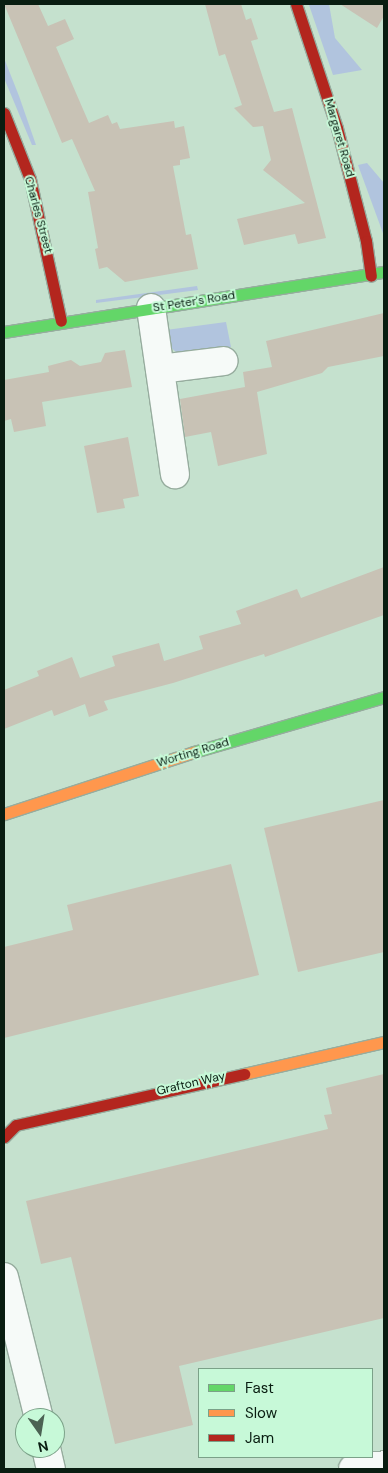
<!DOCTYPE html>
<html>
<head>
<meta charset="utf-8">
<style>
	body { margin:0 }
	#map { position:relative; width:388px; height:1473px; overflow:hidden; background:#c5e1ce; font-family:"DM Sans",sans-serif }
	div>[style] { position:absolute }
	.green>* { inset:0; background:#b1c4de }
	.building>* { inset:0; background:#c8c2b5 }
	.roads { filter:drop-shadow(1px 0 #96ac9e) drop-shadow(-1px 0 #96ac9e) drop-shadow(0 1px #96ac9e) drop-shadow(0 -1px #96ac9e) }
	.street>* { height:28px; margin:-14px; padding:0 14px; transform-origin:14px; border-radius:14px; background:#f6faf8 }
	.fast>* { height:11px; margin:-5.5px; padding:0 5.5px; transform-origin:5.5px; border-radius:5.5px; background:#63d668 }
	.slow>* { height:11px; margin:-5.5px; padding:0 5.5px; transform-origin:5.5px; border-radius:5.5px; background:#ff974d }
	.jam>* { height:11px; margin:-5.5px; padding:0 5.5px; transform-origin:5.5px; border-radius:5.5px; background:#b3261e }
	span { translate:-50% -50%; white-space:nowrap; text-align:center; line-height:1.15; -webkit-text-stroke:4px #c7f9d8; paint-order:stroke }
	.street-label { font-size:12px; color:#091d11 }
	.frame { position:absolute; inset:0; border:5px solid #091d11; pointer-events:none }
	.legend { position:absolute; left:198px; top:1368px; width:175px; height:90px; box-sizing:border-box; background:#c7f9d8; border:1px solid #7ba188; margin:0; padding:6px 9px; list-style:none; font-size:15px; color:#091d11 }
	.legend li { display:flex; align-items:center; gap:10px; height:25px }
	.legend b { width:25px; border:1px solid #7ba188 }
	.north { position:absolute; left:15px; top:1408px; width:50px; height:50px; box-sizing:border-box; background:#c7f9d8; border:1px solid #7ba188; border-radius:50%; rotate:167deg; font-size:14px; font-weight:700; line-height:20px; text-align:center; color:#091d11 }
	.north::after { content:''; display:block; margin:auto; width:18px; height:22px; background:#4b6253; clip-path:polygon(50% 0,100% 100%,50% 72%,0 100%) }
</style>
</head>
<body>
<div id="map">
	<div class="green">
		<i style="clip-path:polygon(329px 4px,335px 38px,362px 70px,333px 75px,309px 5px)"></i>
		<i style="clip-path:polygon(4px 58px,19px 96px,36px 145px,32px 145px,4px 78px)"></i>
		<i style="clip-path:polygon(367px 163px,384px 183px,384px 236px,358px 165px)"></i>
		<i style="clip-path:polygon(197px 286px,198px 290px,96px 303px,96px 300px)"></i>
		<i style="clip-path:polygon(226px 322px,231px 347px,186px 353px,176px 352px,169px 346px,166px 330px)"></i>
	</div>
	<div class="building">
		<i style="clip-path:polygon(4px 4px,38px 4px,48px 26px,65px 19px,74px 39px,56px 47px,89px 123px,108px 115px,112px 124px,117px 122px,120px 129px,174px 121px,175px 128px,184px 126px,190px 158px,180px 160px,180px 165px,173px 166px,186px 235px,191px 234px,198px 269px,125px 282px,107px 267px,99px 269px,95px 249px,98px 248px,88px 192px,95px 191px,72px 139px,62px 143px)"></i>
		<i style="clip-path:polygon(205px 4px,241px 4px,246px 20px,251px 18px,258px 39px,251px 41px,274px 112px,292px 108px,326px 238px,298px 244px,295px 234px,244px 245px,237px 219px,305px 203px,263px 170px,271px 160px,263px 126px,253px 127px,234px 108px,242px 105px,225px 54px,219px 56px)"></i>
		<i style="clip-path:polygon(340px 4px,384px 4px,384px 16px,377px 28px)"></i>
		<i style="clip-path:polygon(384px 313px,384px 356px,328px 367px,322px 373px,257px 392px,267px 454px,218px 466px,211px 432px,185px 437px,180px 399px,245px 387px,243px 372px,272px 367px,266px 341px)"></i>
		<i style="clip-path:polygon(125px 350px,132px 387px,42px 402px,46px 426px,14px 432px,11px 419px,4px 421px,4px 380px,49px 372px,48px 366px,71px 360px,80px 366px,101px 362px,105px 353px)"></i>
		<i style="clip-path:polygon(128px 437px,139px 496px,123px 499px,125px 508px,97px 513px,84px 446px)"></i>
		<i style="clip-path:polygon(384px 567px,384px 615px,265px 657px,264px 654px,173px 683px,104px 701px,108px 710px,89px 717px,85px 704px,54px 716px,52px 710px,4px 729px,4px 690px,39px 676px,37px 671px,72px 657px,80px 678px,115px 666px,112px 656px,159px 643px,164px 661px,203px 649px,199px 636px,241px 624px,236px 611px,297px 589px,301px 598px)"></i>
		<i style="clip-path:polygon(384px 800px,384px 952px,298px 972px,264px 828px)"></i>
		<i style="clip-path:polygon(231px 864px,259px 975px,4px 1038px,4px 947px,73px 930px,67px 905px)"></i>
		<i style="clip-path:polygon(384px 1074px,384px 1318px,179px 1366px,193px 1425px,115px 1444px,71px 1257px,41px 1264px,26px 1201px,328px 1129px,324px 1115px,332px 1114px,326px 1088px)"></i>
	</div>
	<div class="roads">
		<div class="street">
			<i style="left:151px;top:308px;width:168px;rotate:81.8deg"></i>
			<i style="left:160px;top:369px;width:64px;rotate:-7.1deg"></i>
			<i style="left:4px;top:1277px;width:145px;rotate:76.1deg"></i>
			<i style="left:46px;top:1448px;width:22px;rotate:77deg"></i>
			<i style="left:353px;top:1469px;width:31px;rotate:-7deg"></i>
		</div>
		<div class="fast">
			<i style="left:4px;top:332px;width:385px;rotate:-9deg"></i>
			<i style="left:194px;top:752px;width:198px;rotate:-16.1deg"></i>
		</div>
		<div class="slow">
			<i style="left:4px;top:814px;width:200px;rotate:-18.1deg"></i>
			<i style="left:244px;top:1074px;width:144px;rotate:-12.9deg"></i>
		</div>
		<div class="jam">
			<i style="left:296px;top:4px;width:131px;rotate:71.7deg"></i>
			<i style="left:337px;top:128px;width:117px;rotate:75.6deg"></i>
			<i style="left:366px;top:241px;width:35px;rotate:82deg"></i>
			<i style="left:4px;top:113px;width:71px;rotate:68.5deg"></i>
			<i style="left:30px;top:179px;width:145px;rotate:77.7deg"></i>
			<i style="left:4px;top:1137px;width:17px;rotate:-45deg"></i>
			<i style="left:16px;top:1125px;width:234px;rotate:-12.6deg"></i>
		</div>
	</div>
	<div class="street-label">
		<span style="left:339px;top:138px;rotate:74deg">Margaret Road</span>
		<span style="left:38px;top:215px;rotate:75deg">Charles Street</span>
		<span style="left:194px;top:302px;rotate:-9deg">St Peter's Road</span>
		<span style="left:193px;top:753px;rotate:-17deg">Worting Road</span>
		<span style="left:191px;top:1084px;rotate:-13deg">Grafton Way</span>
	</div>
	<div class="frame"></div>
	<ul class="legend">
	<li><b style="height:6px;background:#63d668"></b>Fast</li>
	<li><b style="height:6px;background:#ff974d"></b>Slow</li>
	<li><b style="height:6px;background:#b3261e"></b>Jam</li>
	</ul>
	<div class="north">N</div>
</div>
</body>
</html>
